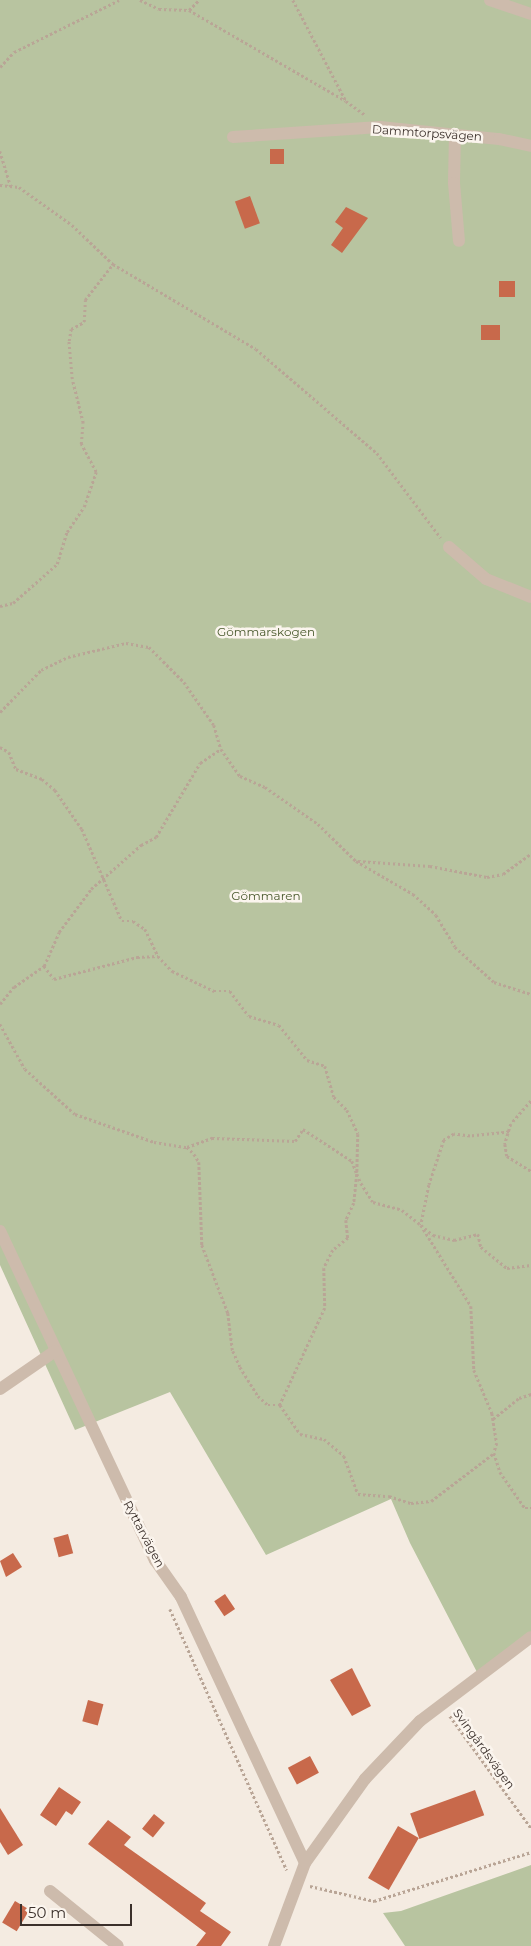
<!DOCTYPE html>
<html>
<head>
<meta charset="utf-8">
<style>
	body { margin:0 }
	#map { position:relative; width:531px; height:1946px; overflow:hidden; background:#f4ebe1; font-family:Montserrat,sans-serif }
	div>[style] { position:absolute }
	.green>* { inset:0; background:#b8c4a0 }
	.building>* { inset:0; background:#c8694b; transform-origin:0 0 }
	.path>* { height:2.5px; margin-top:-1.25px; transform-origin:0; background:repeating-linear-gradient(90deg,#b9a596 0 2.5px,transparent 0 5px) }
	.minor>* { height:12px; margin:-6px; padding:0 6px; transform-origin:6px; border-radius:6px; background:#cdbbac }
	span { translate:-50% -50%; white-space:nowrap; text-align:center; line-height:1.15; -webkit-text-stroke:5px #fbf5ee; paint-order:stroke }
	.street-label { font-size:12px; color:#3b302b }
	.park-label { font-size:12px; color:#4a5a2e }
	.scale { position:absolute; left:20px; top:1904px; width:112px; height:22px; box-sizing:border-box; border:2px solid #3b302b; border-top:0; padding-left:6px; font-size:15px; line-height:18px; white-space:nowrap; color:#3b302b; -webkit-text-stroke:4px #fbf5ee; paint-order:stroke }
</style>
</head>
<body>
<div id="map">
	<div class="green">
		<i style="clip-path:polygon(0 0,531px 0,531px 1637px,479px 1676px,410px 1543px,391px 1499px,266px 1555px,170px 1392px,75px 1430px,0 1265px)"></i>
		<i style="clip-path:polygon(531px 1865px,531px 1946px,405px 1946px,383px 1913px,401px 1911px)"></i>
	</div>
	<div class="building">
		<i style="left:270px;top:149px;width:14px;height:15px"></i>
		<i style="left:250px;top:196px;width:29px;height:16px;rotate:70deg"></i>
		<i style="clip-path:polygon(346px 207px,368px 218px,342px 253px,331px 245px,343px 228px,335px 222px)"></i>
		<i style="left:515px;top:281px;width:16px;height:16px;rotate:90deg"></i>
		<i style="left:481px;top:325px;width:19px;height:15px"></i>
		<i style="left:68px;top:1534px;width:20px;height:15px;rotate:75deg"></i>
		<i style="clip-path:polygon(13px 1553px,22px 1567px,6px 1577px,0 1561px)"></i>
		<i style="left:225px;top:1594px;width:18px;height:13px;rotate:56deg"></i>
		<i style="clip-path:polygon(352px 1668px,371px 1706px,352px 1716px,330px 1680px)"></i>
		<i style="left:88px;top:1700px;width:16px;height:22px;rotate:15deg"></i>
		<i style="left:310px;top:1756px;width:19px;height:25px;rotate:62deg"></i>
		<i style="clip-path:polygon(59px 1787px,81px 1802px,72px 1815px,66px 1811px,56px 1826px,40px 1815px)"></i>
		<i style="left:475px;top:1790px;width:27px;height:69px;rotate:70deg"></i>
		<i style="clip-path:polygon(0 1808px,23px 1845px,8px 1855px,0 1842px)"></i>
		<i style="left:154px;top:1814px;width:14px;height:19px;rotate:39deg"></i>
		<i style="clip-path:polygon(108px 1820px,131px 1837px,124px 1845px,206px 1903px,200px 1911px,231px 1932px,221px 1946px,196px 1946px,206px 1933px,88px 1844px)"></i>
		<i style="left:398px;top:1826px;width:24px;height:60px;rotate:30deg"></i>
		<i style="left:15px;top:1901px;width:17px;height:25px;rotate:31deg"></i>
	</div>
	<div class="path">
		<i style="left:140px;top:0;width:21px;rotate:25deg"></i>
		<i style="left:159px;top:9px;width:30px;rotate:2deg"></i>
		<i style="left:189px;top:10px;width:14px;rotate:-45deg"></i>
		<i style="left:293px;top:0;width:114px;rotate:62.3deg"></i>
		<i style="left:346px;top:101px;width:24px;rotate:36deg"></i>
		<i style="left:189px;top:10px;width:181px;rotate:30.1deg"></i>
		<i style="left:0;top:67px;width:21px;rotate:-47deg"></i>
		<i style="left:14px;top:52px;width:117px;rotate:-26.3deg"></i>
		<i style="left:0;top:151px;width:37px;rotate:73deg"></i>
		<i style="left:0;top:185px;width:19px;rotate:6deg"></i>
		<i style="left:19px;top:187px;width:65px;rotate:35.6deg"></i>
		<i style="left:72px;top:225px;width:57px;rotate:43.6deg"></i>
		<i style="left:113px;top:264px;width:166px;rotate:30.7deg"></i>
		<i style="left:256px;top:349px;width:160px;rotate:40.7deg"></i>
		<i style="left:377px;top:453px;width:106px;rotate:53deg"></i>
		<i style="left:0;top:606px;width:13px;rotate:-13deg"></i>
		<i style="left:13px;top:603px;width:59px;rotate:-41.6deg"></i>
		<i style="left:57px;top:564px;width:34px;rotate:-73deg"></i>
		<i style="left:67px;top:532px;width:30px;rotate:-56deg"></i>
		<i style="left:84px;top:507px;width:37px;rotate:-71deg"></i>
		<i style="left:96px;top:472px;width:32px;rotate:-118deg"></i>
		<i style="left:81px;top:444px;width:21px;rotate:-85deg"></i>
		<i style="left:83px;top:423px;width:45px;rotate:-104deg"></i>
		<i style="left:72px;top:379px;width:38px;rotate:-95deg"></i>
		<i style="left:69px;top:341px;width:12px;rotate:-81deg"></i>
		<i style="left:71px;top:329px;width:15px;rotate:-28deg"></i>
		<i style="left:84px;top:322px;width:22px;rotate:-87deg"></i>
		<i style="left:85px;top:300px;width:46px;rotate:-52.1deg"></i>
		<i style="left:0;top:712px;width:59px;rotate:-45.7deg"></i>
		<i style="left:41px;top:670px;width:30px;rotate:-26deg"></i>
		<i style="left:68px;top:657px;width:60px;rotate:-13.6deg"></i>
		<i style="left:126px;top:643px;width:23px;rotate:10deg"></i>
		<i style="left:149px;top:647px;width:49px;rotate:45deg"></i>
		<i style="left:184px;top:682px;width:52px;rotate:55.1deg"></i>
		<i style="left:214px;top:725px;width:25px;rotate:74deg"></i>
		<i style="left:221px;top:749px;width:33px;rotate:55deg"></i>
		<i style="left:240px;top:776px;width:27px;rotate:24deg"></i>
		<i style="left:265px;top:787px;width:65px;rotate:34.9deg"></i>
		<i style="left:318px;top:824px;width:53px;rotate:44.2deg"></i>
		<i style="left:356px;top:861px;width:66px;rotate:30.1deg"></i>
		<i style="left:413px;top:894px;width:31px;rotate:42deg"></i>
		<i style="left:436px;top:915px;width:37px;rotate:59deg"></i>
		<i style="left:455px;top:947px;width:52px;rotate:41.9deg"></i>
		<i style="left:494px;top:982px;width:39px;rotate:18deg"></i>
		<i style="left:0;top:747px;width:10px;rotate:29deg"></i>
		<i style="left:9px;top:752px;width:18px;rotate:68deg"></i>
		<i style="left:16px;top:769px;width:28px;rotate:21deg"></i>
		<i style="left:42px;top:779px;width:17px;rotate:40deg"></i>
		<i style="left:55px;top:790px;width:47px;rotate:55.3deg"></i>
		<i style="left:82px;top:829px;width:100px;rotate:66.5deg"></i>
		<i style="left:122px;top:921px;width:11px"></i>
		<i style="left:133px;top:921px;width:14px;rotate:34deg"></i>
		<i style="left:145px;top:929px;width:30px;rotate:64deg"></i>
		<i style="left:358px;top:861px;width:72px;rotate:4deg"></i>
		<i style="left:430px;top:866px;width:58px;rotate:10.9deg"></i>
		<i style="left:487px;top:877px;width:16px;rotate:-11deg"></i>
		<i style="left:503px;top:874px;width:34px;rotate:-36deg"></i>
		<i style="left:44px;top:966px;width:37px;rotate:-66deg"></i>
		<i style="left:59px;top:932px;width:54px;rotate:-53.3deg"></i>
		<i style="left:91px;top:889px;width:67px;rotate:-41.3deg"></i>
		<i style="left:141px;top:845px;width:17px;rotate:-28deg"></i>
		<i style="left:156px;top:837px;width:86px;rotate:-59.3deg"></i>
		<i style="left:200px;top:763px;width:25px;rotate:-34deg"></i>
		<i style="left:0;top:1004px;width:22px;rotate:-51deg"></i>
		<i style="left:14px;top:987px;width:37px;rotate:-35deg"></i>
		<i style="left:44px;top:966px;width:16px;rotate:52deg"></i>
		<i style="left:54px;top:979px;width:86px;rotate:-14.8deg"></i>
		<i style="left:137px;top:957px;width:21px;rotate:-3deg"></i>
		<i style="left:158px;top:956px;width:21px;rotate:47deg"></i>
		<i style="left:172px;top:971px;width:47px;rotate:25.5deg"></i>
		<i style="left:214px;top:991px;width:16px"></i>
		<i style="left:230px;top:991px;width:31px;rotate:53deg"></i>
		<i style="left:249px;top:1016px;width:31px;rotate:17deg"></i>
		<i style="left:279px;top:1025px;width:45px;rotate:51.3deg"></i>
		<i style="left:307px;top:1060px;width:19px;rotate:18deg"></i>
		<i style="left:325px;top:1066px;width:32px;rotate:74deg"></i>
		<i style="left:334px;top:1097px;width:18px;rotate:45deg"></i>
		<i style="left:347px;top:1110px;width:26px;rotate:65deg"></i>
		<i style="left:358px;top:1134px;width:40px;rotate:91.4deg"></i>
		<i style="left:357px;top:1174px;width:10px;rotate:66deg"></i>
		<i style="left:361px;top:1183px;width:22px;rotate:58deg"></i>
		<i style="left:373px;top:1202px;width:30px;rotate:15deg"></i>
		<i style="left:402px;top:1210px;width:24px;rotate:38deg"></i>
		<i style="left:421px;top:1225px;width:95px;rotate:58.3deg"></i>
		<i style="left:471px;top:1306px;width:64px;rotate:87.3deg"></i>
		<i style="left:474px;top:1370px;width:47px;rotate:67.3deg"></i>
		<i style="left:492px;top:1413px;width:30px;rotate:81deg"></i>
		<i style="left:497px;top:1443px;width:10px;rotate:107deg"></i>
		<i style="left:0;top:1024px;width:51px;rotate:60.9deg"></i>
		<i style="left:25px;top:1069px;width:67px;rotate:42deg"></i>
		<i style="left:75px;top:1114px;width:84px;rotate:19.5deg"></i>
		<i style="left:154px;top:1142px;width:33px;rotate:9deg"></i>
		<i style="left:187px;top:1147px;width:10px;rotate:45deg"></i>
		<i style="left:194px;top:1154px;width:9px;rotate:58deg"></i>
		<i style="left:199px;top:1162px;width:83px;rotate:87.9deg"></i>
		<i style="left:202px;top:1245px;width:73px;rotate:69.1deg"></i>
		<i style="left:228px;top:1313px;width:38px;rotate:83deg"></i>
		<i style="left:233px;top:1351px;width:17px;rotate:66deg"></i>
		<i style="left:240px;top:1367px;width:34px;rotate:58deg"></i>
		<i style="left:258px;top:1396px;width:13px;rotate:42deg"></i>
		<i style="left:268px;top:1405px;width:12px"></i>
		<i style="left:280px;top:1405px;width:35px;rotate:55deg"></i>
		<i style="left:300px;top:1434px;width:25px;rotate:12deg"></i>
		<i style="left:324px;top:1439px;width:26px;rotate:40deg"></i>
		<i style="left:344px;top:1456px;width:40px;rotate:69.8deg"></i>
		<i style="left:358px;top:1494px;width:31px;rotate:4deg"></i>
		<i style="left:389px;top:1496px;width:23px;rotate:18deg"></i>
		<i style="left:411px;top:1503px;width:20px;rotate:-6deg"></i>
		<i style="left:431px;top:1501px;width:79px;rotate:-37.3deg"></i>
		<i style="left:494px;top:1453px;width:20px;rotate:72deg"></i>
		<i style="left:500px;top:1472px;width:44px;rotate:55.2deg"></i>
		<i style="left:525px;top:1508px;width:6px"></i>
		<i style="left:531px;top:1101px;width:30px;rotate:131deg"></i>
		<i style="left:511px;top:1124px;width:21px;rotate:107deg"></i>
		<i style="left:505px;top:1144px;width:12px;rotate:81deg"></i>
		<i style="left:507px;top:1156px;width:28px;rotate:32deg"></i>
		<i style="left:509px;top:1132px;width:39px;rotate:174deg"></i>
		<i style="left:470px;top:1136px;width:16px;rotate:-173deg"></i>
		<i style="left:454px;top:1134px;width:12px;rotate:149deg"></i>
		<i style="left:444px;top:1140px;width:47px;rotate:108.4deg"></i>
		<i style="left:429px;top:1185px;width:41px;rotate:101.3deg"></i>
		<i style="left:421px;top:1225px;width:16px;rotate:40deg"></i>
		<i style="left:433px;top:1235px;width:22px;rotate:13deg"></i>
		<i style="left:454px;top:1240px;width:25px;rotate:-14deg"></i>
		<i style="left:478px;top:1234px;width:13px;rotate:77deg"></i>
		<i style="left:481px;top:1247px;width:33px;rotate:39deg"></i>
		<i style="left:507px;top:1268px;width:24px;rotate:-7deg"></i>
		<i style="left:187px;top:1147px;width:27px;rotate:-20deg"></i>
		<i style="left:212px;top:1138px;width:83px;rotate:2.1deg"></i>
		<i style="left:295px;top:1141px;width:14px;rotate:-56deg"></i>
		<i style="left:303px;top:1129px;width:59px;rotate:33.1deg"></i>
		<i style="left:352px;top:1161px;width:14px;rotate:69deg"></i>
		<i style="left:357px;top:1174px;width:29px;rotate:96deg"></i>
		<i style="left:354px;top:1203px;width:19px;rotate:115deg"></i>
		<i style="left:346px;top:1220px;width:18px;rotate:84deg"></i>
		<i style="left:348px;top:1238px;width:19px;rotate:141deg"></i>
		<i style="left:333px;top:1250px;width:20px;rotate:117deg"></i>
		<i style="left:324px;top:1268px;width:40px;rotate:88.6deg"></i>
		<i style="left:325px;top:1308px;width:107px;rotate:114.9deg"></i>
		<i style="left:493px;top:1419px;width:33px;rotate:-39deg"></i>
		<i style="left:519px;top:1398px;width:13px;rotate:-18deg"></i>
		<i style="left:170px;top:1609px;width:286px;rotate:65.9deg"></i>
		<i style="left:450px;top:1716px;width:138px;rotate:54.1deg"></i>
		<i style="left:310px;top:1886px;width:66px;rotate:13.2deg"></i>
		<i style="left:374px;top:1901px;width:164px;rotate:-17.3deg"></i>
	</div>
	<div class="minor">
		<i style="left:490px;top:0;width:43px;rotate:18.9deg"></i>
		<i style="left:455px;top:134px;width:49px;rotate:91.2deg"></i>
		<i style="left:454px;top:183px;width:58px;rotate:85.1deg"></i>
		<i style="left:233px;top:137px;width:147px;rotate:-3.9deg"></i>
		<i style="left:380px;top:127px;width:120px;rotate:5.8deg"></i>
		<i style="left:499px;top:139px;width:33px;rotate:12deg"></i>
		<i style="left:449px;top:547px;width:49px;rotate:40.9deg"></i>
		<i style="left:486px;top:579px;width:48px;rotate:21.8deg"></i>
		<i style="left:0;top:1231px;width:364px;rotate:64.8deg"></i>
		<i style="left:155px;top:1560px;width:45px;rotate:54.9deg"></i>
		<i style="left:181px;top:1597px;width:293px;rotate:65deg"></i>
		<i style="left:0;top:1389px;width:67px;rotate:-34.6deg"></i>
		<i style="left:50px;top:1891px;width:87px;rotate:39deg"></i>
		<i style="left:274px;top:1946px;width:89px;rotate:-69.5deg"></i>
		<i style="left:305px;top:1863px;width:103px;rotate:-54.5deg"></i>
		<i style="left:365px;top:1779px;width:80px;rotate:-46.5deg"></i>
		<i style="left:420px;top:1721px;width:139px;rotate:-37.1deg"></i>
	</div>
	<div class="street-label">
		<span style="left:427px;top:133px;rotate:4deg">Dammtorpsvägen</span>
		<span style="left:144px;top:1534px;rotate:62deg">Ryttarvägen</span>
		<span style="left:484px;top:1749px;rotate:54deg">Svingårdsvägen</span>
	</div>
	<div class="park-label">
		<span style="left:266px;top:632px">Gömmarskogen</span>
		<span style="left:266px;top:896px">Gömmaren</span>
	</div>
	<div class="scale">50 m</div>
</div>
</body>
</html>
